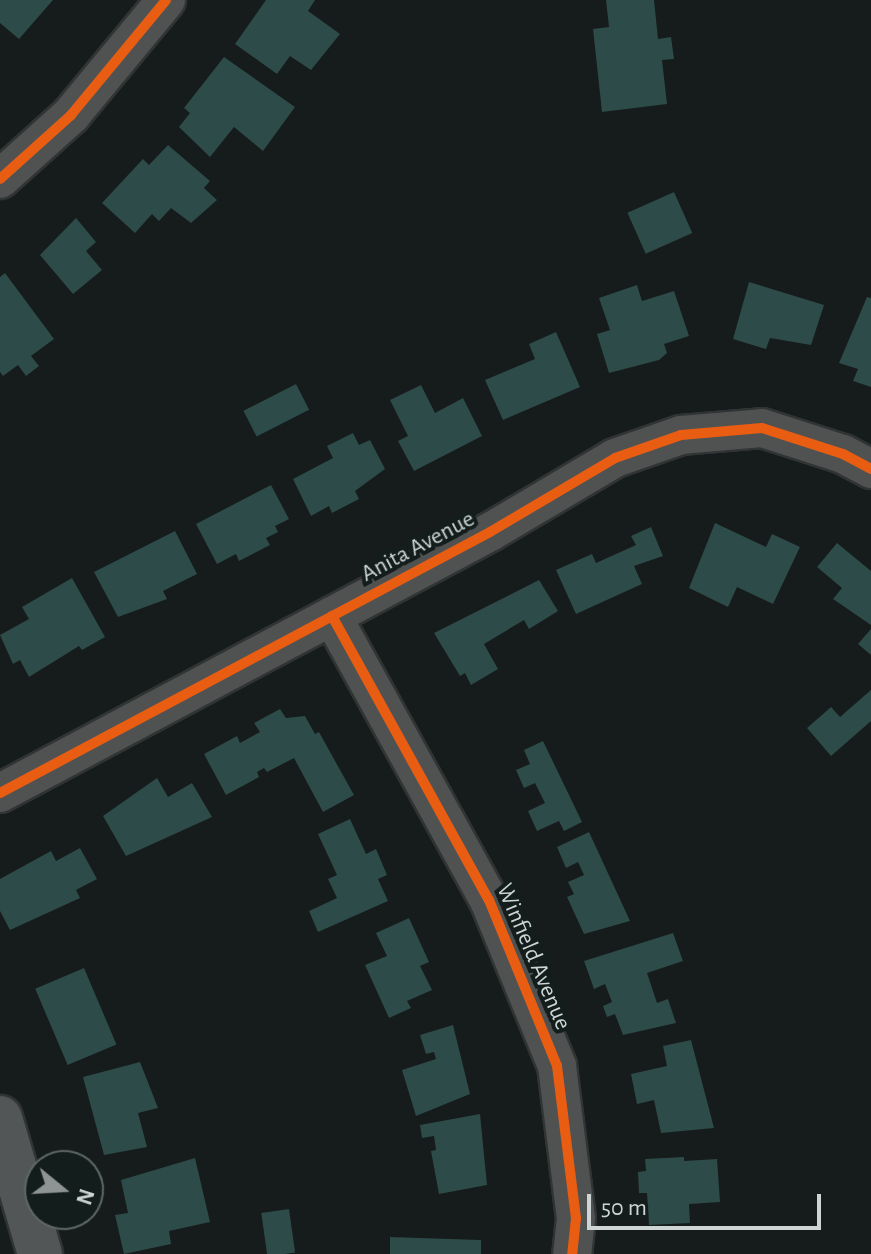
<!DOCTYPE html>
<html>
<head>
<meta charset="utf-8">
<style>
	body { margin:0 }
	#map { position:relative; width:871px; height:1254px; overflow:hidden; background:#161b1b; font-family:"Alegreya Sans",sans-serif }
	div>[style] { position:absolute }
	.building>* { inset:0; background:#2d4b48; transform-origin:0 0 }
	.roads { filter:drop-shadow(2px 0 #313434) drop-shadow(-2px 0 #313434) drop-shadow(0 2px #313434) drop-shadow(0 -2px #313434) }
	.street>* { height:38px; margin:-19px; padding:0 19px; transform-origin:19px; border-radius:19px; background:#505252 }
	.secondary>* { height:44px; margin:-22px; padding:0 22px; transform-origin:22px; border-radius:22px; background:#535656 }
	.cycleway>* { height:10px; margin:-5px; padding:0 5px; transform-origin:5px; border-radius:5px; background:#e95d12 }
	span { translate:-50% -50%; white-space:nowrap; text-align:center; line-height:1.15; -webkit-text-stroke:8px #131e1c; paint-order:stroke }
	.street-label { font-size:24px; color:#ced5d4 }
	.north { position:absolute; left:24px; top:1150px; width:80px; height:80px; box-sizing:border-box; background:#131e1c; border:2px solid #5e6766; border-radius:50%; rotate:108deg; font-size:22px; font-weight:700; line-height:32px; text-align:center; color:#ced5d4 }
	.north::after { content:''; display:block; margin:auto; width:28px; height:36px; background:#8e9493; clip-path:polygon(50% 0,100% 100%,50% 72%,0 100%) }
	.scale { position:absolute; left:587px; top:1194px; width:234px; height:36px; box-sizing:border-box; border:4px solid #ced5d4; border-top:0; padding-left:10px; font-size:24px; line-height:28px; white-space:nowrap; color:#ced5d4; -webkit-text-stroke:6px #131e1c; paint-order:stroke }
</style>
</head>
<body>
<div id="map">
	<div class="building">
		<i style="clip-path:polygon(0 0,53px 0,19px 39px,0 23px)"></i>
		<i style="clip-path:polygon(266px 0,315px 0,308px 11px,340px 34px,311px 70px,290px 56px,277px 74px,235px 44px)"></i>
		<i style="clip-path:polygon(606px 0,654px 0,658px 39px,671px 37px,674px 59px,662px 60px,667px 104px,602px 112px,593px 29px,609px 27px)"></i>
		<i style="clip-path:polygon(224px 57px,295px 107px,263px 151px,234px 127px,210px 157px,179px 127px,190px 113px,184px 108px)"></i>
		<i style="clip-path:polygon(168px 145px,210px 181px,204px 188px,217px 200px,191px 223px,171px 208px,159px 221px,152px 214px,135px 233px,102px 203px,143px 159px,149px 165px)"></i>
		<i style="left:674px;top:192px;width:45px;height:51px;rotate:66deg"></i>
		<i style="clip-path:polygon(76px 218px,96px 242px,86px 251px,102px 270px,73px 294px,40px 255px)"></i>
		<i style="clip-path:polygon(5px 273px,54px 339px,31px 356px,39px 366px,26px 376px,18px 365px,3px 376px,0 372px,0 277px)"></i>
		<i style="clip-path:polygon(749px 282px,824px 305px,811px 345px,770px 338px,766px 349px,733px 339px)"></i>
		<i style="clip-path:polygon(637px 285px,642px 301px,674px 291px,689px 336px,664px 344px,667px 353px,659px 360px,609px 373px,597px 334px,610px 330px,599px 298px)"></i>
		<i style="clip-path:polygon(867px 297px,871px 298px,871px 387px,853px 381px,858px 369px,839px 363px)"></i>
		<i style="clip-path:polygon(556px 332px,580px 387px,503px 420px,485px 380px,535px 359px,529px 344px)"></i>
		<i style="left:296px;top:384px;width:29px;height:59px;rotate:63deg"></i>
		<i style="clip-path:polygon(421px 385px,435px 413px,463px 398px,482px 436px,414px 471px,398px 441px,408px 436px,390px 400px)"></i>
		<i style="clip-path:polygon(353px 433px,359px 445px,370px 440px,385px 469px,355px 491px,359px 499px,332px 513px,329px 506px,311px 516px,293px 479px,333px 458px,327px 446px)"></i>
		<i style="clip-path:polygon(271px 485px,289px 519px,275px 526px,278px 532px,266px 538px,270px 545px,239px 561px,236px 554px,217px 564px,196px 524px)"></i>
		<i style="clip-path:polygon(715px 523px,766px 547px,772px 534px,800px 547px,773px 604px,737px 587px,728px 607px,689px 588px)"></i>
		<i style="clip-path:polygon(651px 527px,663px 556px,634px 566px,642px 584px,576px 614px,556px 570px,592px 554px,596px 563px,636px 545px,631px 536px)"></i>
		<i style="clip-path:polygon(175px 531px,197px 574px,163px 591px,167px 599px,118px 617px,94px 572px)"></i>
		<i style="clip-path:polygon(837px 543px,871px 571px,871px 625px,833px 599px,842px 588px,817px 567px)"></i>
		<i style="clip-path:polygon(72px 578px,105px 637px,82px 650px,79px 646px,29px 677px,20px 660px,13px 664px,0 635px,29px 619px,22px 607px)"></i>
		<i style="clip-path:polygon(539px 580px,558px 611px,529px 629px,524px 620px,484px 644px,498px 669px,471px 685px,465px 673px,460px 676px,434px 633px)"></i>
		<i style="clip-path:polygon(871px 629px,871px 655px,858px 644px)"></i>
		<i style="clip-path:polygon(871px 690px,871px 721px,831px 756px,807px 728px,831px 707px,840px 717px)"></i>
		<i style="clip-path:polygon(280px 709px,286px 718px,305px 716px,315px 734px,319px 732px,354px 795px,323px 812px,294px 758px,267px 772px,264px 768px,257px 772px,259px 777px,226px 795px,204px 754px,237px 736px,240px 743px,260px 732px,254px 723px)"></i>
		<i style="clip-path:polygon(543px 741px,582px 822px,564px 831px,559px 821px,537px 831px,528px 811px,545px 803px,535px 783px,524px 788px,516px 770px,530px 764px,524px 750px)"></i>
		<i style="clip-path:polygon(157px 778px,168px 797px,192px 783px,212px 817px,126px 856px,103px 816px)"></i>
		<i style="clip-path:polygon(350px 819px,366px 854px,376px 849px,387px 875px,378px 879px,388px 901px,318px 932px,309px 911px,337px 898px,328px 879px,337px 875px,318px 834px)"></i>
		<i style="clip-path:polygon(589px 832px,630px 921px,584px 934px,567px 897px,574px 894px,568px 882px,584px 875px,578px 862px,566px 868px,557px 847px)"></i>
		<i style="clip-path:polygon(80px 848px,97px 879px,76px 890px,80px 898px,10px 930px,0 911px,0 879px,51px 851px,56px 861px)"></i>
		<i style="clip-path:polygon(409px 918px,429px 962px,420px 966px,432px 990px,407px 1001px,411px 1008px,389px 1018px,365px 965px,387px 956px,376px 933px)"></i>
		<i style="clip-path:polygon(673px 933px,683px 961px,647px 973px,657px 1003px,668px 999px,676px 1023px,623px 1035px,615px 1014px,607px 1017px,603px 1006px,612px 1002px,605px 984px,594px 989px,584px 961px)"></i>
		<i style="left:84px;top:968px;width:83px;height:53px;rotate:67deg"></i>
		<i style="clip-path:polygon(453px 1025px,470px 1094px,416px 1116px,402px 1070px,436px 1059px,434px 1052px,426px 1054px,420px 1035px)"></i>
		<i style="clip-path:polygon(691px 1040px,714px 1128px,661px 1133px,654px 1100px,637px 1104px,631px 1074px,667px 1066px,663px 1046px)"></i>
		<i style="clip-path:polygon(140px 1062px,158px 1108px,138px 1113px,147px 1147px,104px 1155px,83px 1077px)"></i>
		<i style="clip-path:polygon(480px 1114px,487px 1185px,439px 1194px,431px 1151px,436px 1150px,434px 1136px,422px 1138px,420px 1125px)"></i>
		<i style="clip-path:polygon(684px 1157px,684px 1161px,717px 1159px,720px 1202px,689px 1204px,690px 1223px,649px 1225px,647px 1193px,639px 1193px,638px 1172px,646px 1171px,645px 1159px)"></i>
		<i style="clip-path:polygon(195px 1158px,210px 1222px,169px 1231px,171px 1244px,124px 1254px,115px 1215px,128px 1213px,121px 1180px)"></i>
		<i style="left:289px;top:1209px;width:44px;height:28px;rotate:82deg"></i>
		<i style="clip-path:polygon(390px 1237px,481px 1240px,481px 1254px,390px 1254px)"></i>
	</div>
	<div class="roads">
		<div class="street">
			<i style="left:0;top:179px;width:96px;rotate:-42deg"></i>
			<i style="left:71px;top:115px;width:149px;rotate:-50.4deg"></i>
			<i style="left:332px;top:616px;width:325px;rotate:61.1deg"></i>
			<i style="left:489px;top:900px;width:179px;rotate:67.7deg"></i>
			<i style="left:557px;top:1066px;width:153px;rotate:82.9deg"></i>
			<i style="left:576px;top:1218px;width:36px;rotate:96deg"></i>
			<i style="left:0;top:793px;width:555px;rotate:-28.04deg"></i>
			<i style="left:490px;top:532px;width:145px;rotate:-30.6deg"></i>
			<i style="left:615px;top:458px;width:70px;rotate:-19.2deg"></i>
			<i style="left:681px;top:435px;width:81px;rotate:-4.9deg"></i>
			<i style="left:762px;top:428px;width:85px;rotate:17.8deg"></i>
			<i style="left:843px;top:454px;width:32px;rotate:28deg"></i>
		</div>
		<div class="secondary">
			<i style="left:0;top:1118px;width:142px;rotate:73.6deg"></i>
		</div>
	</div>
	<div class="cycleway">
		<i style="left:0;top:179px;width:96px;rotate:-42deg"></i>
		<i style="left:71px;top:115px;width:149px;rotate:-50.4deg"></i>
		<i style="left:332px;top:616px;width:325px;rotate:61.1deg"></i>
		<i style="left:489px;top:900px;width:179px;rotate:67.7deg"></i>
		<i style="left:557px;top:1066px;width:153px;rotate:82.9deg"></i>
		<i style="left:576px;top:1218px;width:36px;rotate:96deg"></i>
		<i style="left:0;top:793px;width:555px;rotate:-28.04deg"></i>
		<i style="left:490px;top:532px;width:145px;rotate:-30.6deg"></i>
		<i style="left:615px;top:458px;width:70px;rotate:-19.2deg"></i>
		<i style="left:681px;top:435px;width:81px;rotate:-4.9deg"></i>
		<i style="left:762px;top:428px;width:85px;rotate:17.8deg"></i>
		<i style="left:843px;top:454px;width:32px;rotate:28deg"></i>
	</div>
	<div class="street-label">
		<span style="left:418px;top:547px;rotate:-28deg">Anita Avenue</span>
		<span style="left:533px;top:957px;rotate:67deg">Winfield Avenue</span>
	</div>
	<div class="north">N</div>
	<div class="scale">50 m</div>
</div>
</body>
</html>
